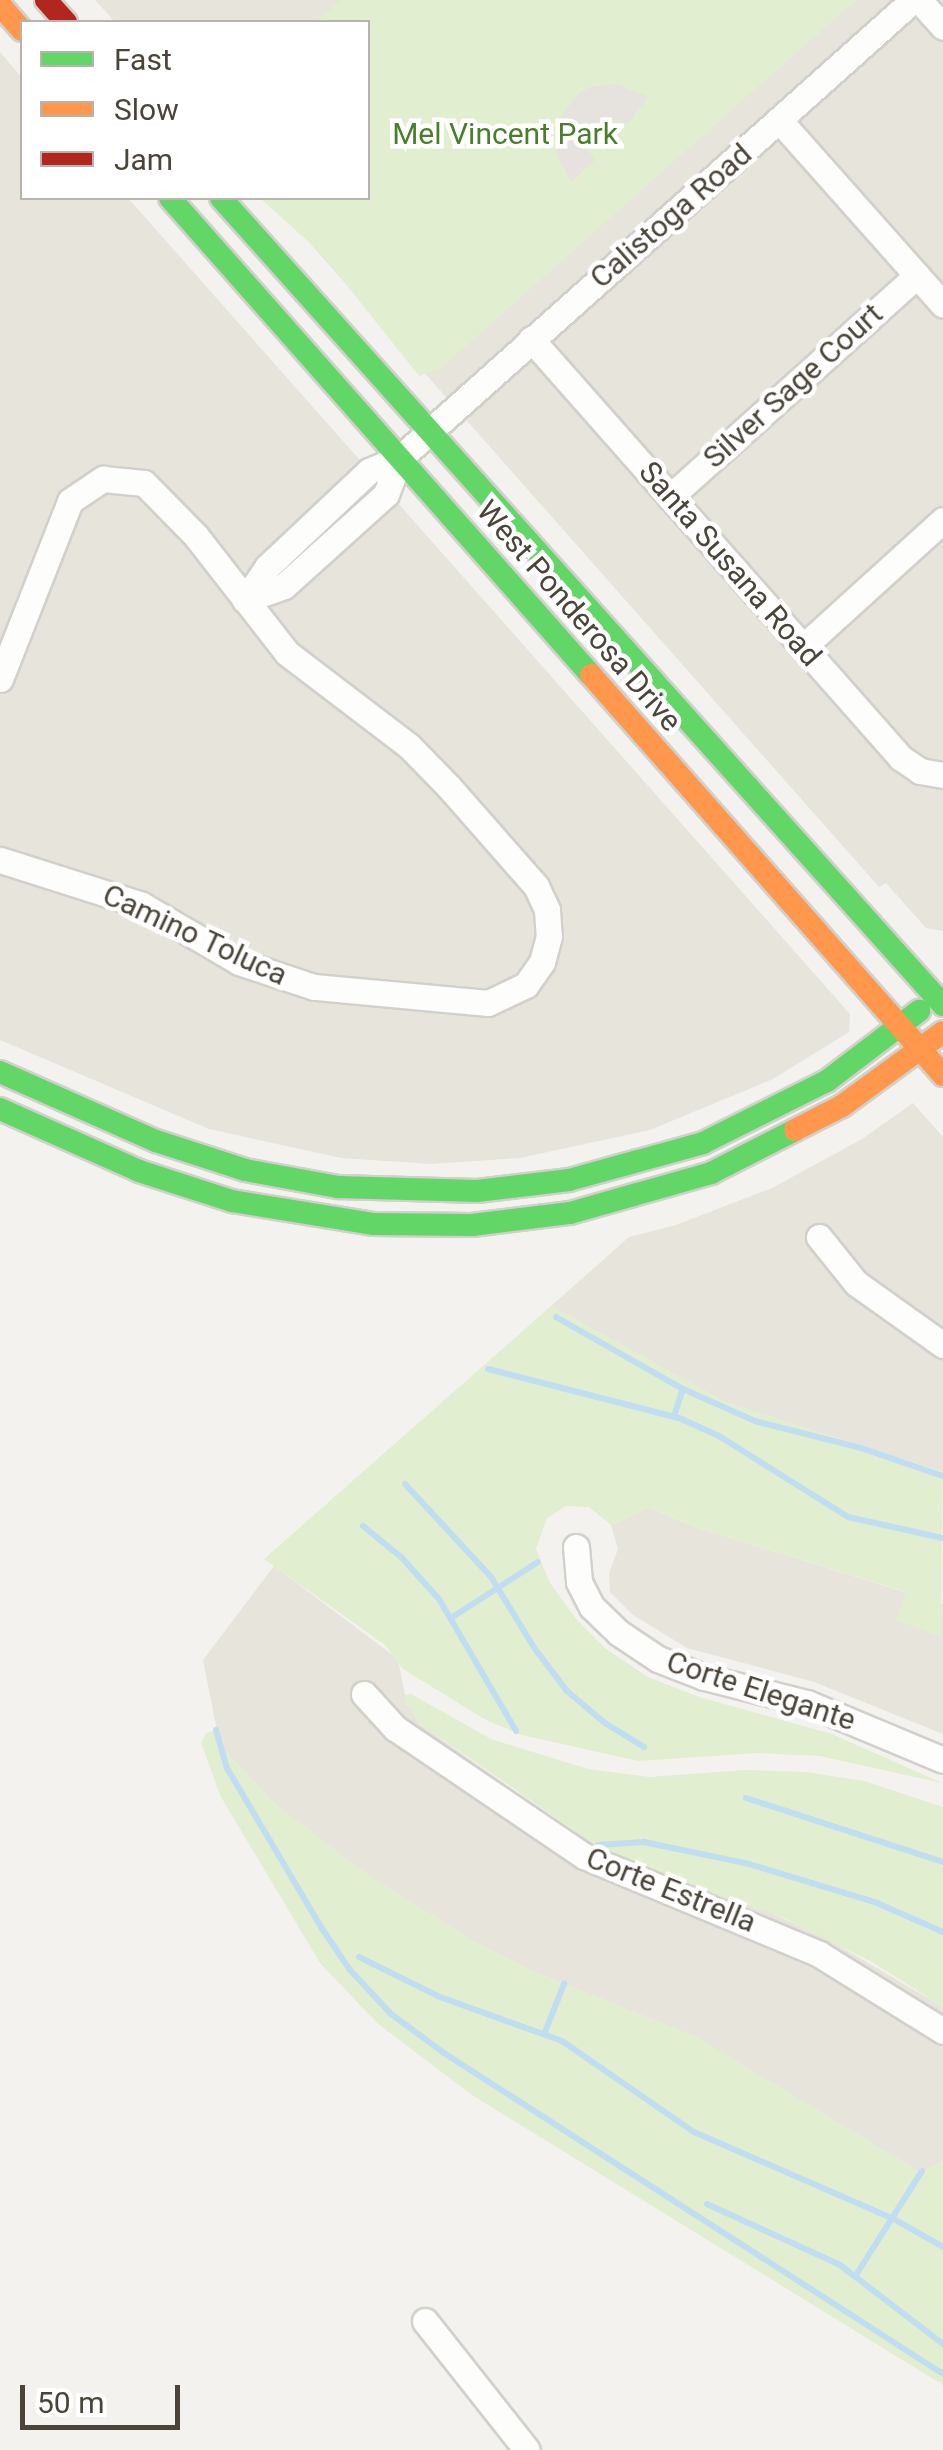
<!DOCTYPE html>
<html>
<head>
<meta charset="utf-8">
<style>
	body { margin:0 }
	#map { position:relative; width:943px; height:2450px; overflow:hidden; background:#f4f2ee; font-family:Roboto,sans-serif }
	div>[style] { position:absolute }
	.residential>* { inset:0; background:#e7e4dc }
	.green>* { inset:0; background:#e1eecf }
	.parking>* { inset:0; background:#e6e3df }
	.stream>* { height:6px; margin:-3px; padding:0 3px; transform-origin:3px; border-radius:3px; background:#c0ddf1 }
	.roads { filter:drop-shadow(2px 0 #d2d0cb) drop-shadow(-2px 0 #d2d0cb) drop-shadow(0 2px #d2d0cb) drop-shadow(0 -2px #d2d0cb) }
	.street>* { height:25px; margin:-12.5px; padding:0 12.5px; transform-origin:12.5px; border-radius:12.5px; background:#fdfdfc }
	.fast>* { height:22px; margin:-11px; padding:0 11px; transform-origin:11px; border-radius:11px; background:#63d668 }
	.slow>* { height:22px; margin:-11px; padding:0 11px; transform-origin:11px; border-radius:11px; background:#ff974d }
	.jam>* { height:22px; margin:-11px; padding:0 11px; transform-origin:11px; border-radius:11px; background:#b3261e }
	span { translate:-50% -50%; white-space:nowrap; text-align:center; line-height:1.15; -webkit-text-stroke:9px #fff; paint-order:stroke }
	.park-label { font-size:30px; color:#4a7f2a }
	.street-label { font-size:30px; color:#4b4439 }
	.legend { position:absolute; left:20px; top:20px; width:350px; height:180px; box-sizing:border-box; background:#fff; border:2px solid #b7b4b0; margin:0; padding:12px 18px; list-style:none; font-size:30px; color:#4b4439 }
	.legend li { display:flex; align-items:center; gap:20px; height:50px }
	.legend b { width:50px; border:2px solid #b7b4b0 }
	.scale { position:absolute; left:20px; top:2385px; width:160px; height:45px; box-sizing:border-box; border:5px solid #4b4439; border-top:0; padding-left:12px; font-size:30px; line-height:35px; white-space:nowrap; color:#4b4439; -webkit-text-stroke:8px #fff; paint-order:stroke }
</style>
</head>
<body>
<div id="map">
	<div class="residential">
		<i style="clip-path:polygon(95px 0,943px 0,943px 931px,926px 928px,886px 883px,879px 887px,270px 198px,368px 198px,368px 22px,115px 22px)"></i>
		<i style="clip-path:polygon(0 52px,22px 78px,22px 198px,128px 198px,850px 1014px,849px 1032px,773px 1079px,650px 1130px,520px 1158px,431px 1164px,341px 1158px,209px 1129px,0 1040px)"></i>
		<i style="clip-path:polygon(913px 1103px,943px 1137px,943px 1472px,725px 1402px,551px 1306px,629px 1237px,676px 1225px,772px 1188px,862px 1139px)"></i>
		<i style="clip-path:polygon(650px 1508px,695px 1527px,943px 1604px,943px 1734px,814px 1682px,687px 1648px,633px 1615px,610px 1592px,609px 1573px,618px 1549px,611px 1525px)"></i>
		<i style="clip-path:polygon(274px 1566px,398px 1659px,405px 1695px,420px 1724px,562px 1825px,646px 1868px,744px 1901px,826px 1938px,943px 2007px,943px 2161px,921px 2173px,696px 2037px,530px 1970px,477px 1943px,370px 1877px,277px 1806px,220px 1746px,203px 1660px)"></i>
	</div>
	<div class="green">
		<i style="clip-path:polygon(341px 0,856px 0,440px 369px,419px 376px,322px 254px,260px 198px,368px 198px,368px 22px,316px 22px)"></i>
		<i style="clip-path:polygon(551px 1306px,725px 1402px,943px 1472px,941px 1637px,896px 1620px,906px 1592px,695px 1527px,651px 1508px,611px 1525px,589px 1507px,566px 1506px,547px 1518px,536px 1549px,550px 1583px,576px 1619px,606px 1649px,648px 1677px,699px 1697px,832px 1734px,942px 1783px,820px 1756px,758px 1753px,638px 1761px,522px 1735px,486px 1720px,403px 1669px,385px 1645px,264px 1559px)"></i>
		<i style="clip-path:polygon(411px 1694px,491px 1739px,588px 1769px,649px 1777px,745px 1770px,806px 1772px,864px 1781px,943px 1807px,943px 2007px,872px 1962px,786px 1919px,646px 1868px,591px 1842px,420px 1724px,406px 1704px,405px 1695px)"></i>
		<i style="clip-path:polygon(216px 1730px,220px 1746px,277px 1806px,370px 1877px,477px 1943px,530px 1970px,696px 2037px,921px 2173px,943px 2161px,943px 2385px,472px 2095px,377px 2023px,320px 1963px,221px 1797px,201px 1743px,206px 1733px)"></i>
	</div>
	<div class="parking">
		<i style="clip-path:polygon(617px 84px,648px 97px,628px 124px,607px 118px,590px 126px,588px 150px,595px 160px,571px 182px,556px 154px,558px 120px,579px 93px,590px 87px)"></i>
	</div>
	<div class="stream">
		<i style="left:556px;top:1317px;width:146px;rotate:29.6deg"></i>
		<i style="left:683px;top:1389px;width:79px;rotate:24deg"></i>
		<i style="left:755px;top:1421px;width:109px;rotate:14.3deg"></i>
		<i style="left:861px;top:1448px;width:87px;rotate:18.9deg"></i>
		<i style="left:488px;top:1369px;width:197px;rotate:14.4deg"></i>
		<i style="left:679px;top:1418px;width:44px;rotate:24.2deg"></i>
		<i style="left:719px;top:1436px;width:152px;rotate:32.1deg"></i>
		<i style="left:848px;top:1517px;width:97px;rotate:12.5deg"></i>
		<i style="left:674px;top:1416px;width:28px;rotate:-72deg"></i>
		<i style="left:405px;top:1484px;width:127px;rotate:47.2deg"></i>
		<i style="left:491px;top:1577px;width:84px;rotate:58.6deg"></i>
		<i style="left:535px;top:1649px;width:53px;rotate:52.7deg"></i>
		<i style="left:567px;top:1691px;width:50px;rotate:40.1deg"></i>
		<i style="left:605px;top:1723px;width:46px;rotate:31.6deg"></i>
		<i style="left:363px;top:1526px;width:49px;rotate:39.2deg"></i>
		<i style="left:401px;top:1557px;width:57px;rotate:47.9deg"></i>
		<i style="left:439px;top:1599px;width:153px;rotate:59.7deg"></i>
		<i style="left:451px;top:1618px;width:103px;rotate:-32.8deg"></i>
		<i style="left:216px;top:1730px;width:40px;rotate:74deg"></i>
		<i style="left:227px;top:1768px;width:185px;rotate:59.4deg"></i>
		<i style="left:321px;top:1927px;width:52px;rotate:56deg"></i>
		<i style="left:350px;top:1970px;width:60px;rotate:47deg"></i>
		<i style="left:391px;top:2014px;width:66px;rotate:36.3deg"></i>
		<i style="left:444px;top:2053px;width:593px;rotate:32.75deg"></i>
		<i style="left:746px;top:1798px;width:207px;rotate:18deg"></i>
		<i style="left:598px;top:1845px;width:46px;rotate:-3.7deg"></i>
		<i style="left:644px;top:1842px;width:107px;rotate:11.8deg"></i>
		<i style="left:749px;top:1864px;width:134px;rotate:16.9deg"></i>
		<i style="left:877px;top:1903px;width:72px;rotate:23.7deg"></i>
		<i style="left:359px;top:1957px;width:90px;rotate:26.3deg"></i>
		<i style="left:440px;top:1997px;width:130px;rotate:19.8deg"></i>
		<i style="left:562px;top:2041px;width:160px;rotate:34.6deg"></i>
		<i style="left:694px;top:2132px;width:216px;rotate:23.5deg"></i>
		<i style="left:892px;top:2218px;width:59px;rotate:29.6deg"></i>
		<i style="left:545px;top:2032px;width:52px;rotate:-68.4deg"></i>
		<i style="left:707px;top:2204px;width:146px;rotate:24.6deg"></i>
		<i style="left:840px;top:2265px;width:130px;rotate:37.5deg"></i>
		<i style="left:856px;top:2275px;width:123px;rotate:-57.6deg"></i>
	</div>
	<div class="roads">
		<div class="street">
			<i style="left:919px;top:0;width:36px;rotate:48deg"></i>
			<i style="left:779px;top:120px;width:247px;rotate:48.4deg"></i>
			<i style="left:531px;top:339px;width:559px;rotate:48.55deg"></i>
			<i style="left:901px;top:758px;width:23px;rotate:34deg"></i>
			<i style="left:920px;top:771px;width:23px;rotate:10deg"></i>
			<i style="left:670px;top:497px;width:332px;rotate:-41.9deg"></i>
			<i style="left:245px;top:600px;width:40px;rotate:-56deg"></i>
			<i style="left:267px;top:567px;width:140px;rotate:-43.3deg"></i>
			<i style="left:369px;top:471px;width:34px;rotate:-23deg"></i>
			<i style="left:400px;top:458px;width:688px;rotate:-41.76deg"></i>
			<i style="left:245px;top:600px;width:41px;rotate:-19.7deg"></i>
			<i style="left:284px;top:586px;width:137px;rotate:-42deg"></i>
			<i style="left:386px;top:494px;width:39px;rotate:-69deg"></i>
			<i style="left:803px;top:647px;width:189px;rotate:-42.2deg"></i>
			<i style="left:0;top:679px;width:191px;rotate:-68.5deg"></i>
			<i style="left:70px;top:501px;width:40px;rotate:-34deg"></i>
			<i style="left:103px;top:479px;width:41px;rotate:5.6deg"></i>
			<i style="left:144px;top:483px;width:74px;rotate:45.5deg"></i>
			<i style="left:196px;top:536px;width:148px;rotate:52.1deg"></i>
			<i style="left:287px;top:653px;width:153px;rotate:37.3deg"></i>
			<i style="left:409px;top:746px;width:57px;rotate:45.7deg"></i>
			<i style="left:449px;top:787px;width:132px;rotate:48.7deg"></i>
			<i style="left:536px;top:886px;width:26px;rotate:65deg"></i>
			<i style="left:547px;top:910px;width:26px;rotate:86deg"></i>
			<i style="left:549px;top:936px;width:27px;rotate:105deg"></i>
			<i style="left:542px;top:962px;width:28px;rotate:125deg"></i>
			<i style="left:526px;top:985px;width:42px;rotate:154.7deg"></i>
			<i style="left:488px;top:1003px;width:175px;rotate:-174.7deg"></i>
			<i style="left:314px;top:987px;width:79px;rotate:-161.6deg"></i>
			<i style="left:239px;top:962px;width:113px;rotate:-149.6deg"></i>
			<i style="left:142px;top:905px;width:149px;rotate:-162.4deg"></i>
			<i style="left:819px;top:1237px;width:59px;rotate:51.2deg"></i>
			<i style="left:856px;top:1283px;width:107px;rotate:35.5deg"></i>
			<i style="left:576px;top:1547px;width:35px;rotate:85deg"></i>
			<i style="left:579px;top:1582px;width:28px;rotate:63deg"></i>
			<i style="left:592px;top:1607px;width:37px;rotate:44deg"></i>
			<i style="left:619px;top:1633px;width:47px;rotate:33.7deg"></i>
			<i style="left:658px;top:1659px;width:49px;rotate:21.4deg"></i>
			<i style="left:704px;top:1677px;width:106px;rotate:14.2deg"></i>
			<i style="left:807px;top:1703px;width:147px;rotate:22.7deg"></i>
			<i style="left:364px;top:1694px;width:46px;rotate:47.6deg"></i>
			<i style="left:395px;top:1728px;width:228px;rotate:34.1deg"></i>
			<i style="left:584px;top:1856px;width:255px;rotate:22.6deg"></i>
			<i style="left:819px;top:1954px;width:146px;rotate:31.8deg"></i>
			<i style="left:425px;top:2321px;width:164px;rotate:51.7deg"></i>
		</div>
		<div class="fast">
			<i style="left:170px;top:198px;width:636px;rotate:48.57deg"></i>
			<i style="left:221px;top:198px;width:1083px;rotate:48.18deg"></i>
			<i style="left:0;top:1072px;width:171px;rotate:23.9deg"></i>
			<i style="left:156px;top:1141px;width:94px;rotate:18deg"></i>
			<i style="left:245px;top:1170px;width:95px;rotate:10.4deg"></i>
			<i style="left:338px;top:1187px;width:139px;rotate:1.6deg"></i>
			<i style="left:477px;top:1191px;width:93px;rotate:-6.8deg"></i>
			<i style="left:569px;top:1180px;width:139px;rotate:-15.4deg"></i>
			<i style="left:703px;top:1143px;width:139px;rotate:-26.6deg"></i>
			<i style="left:827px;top:1081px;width:116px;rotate:-37.3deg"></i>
			<i style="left:0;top:1109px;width:152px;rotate:24deg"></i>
			<i style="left:139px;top:1171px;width:98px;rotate:17.9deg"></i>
			<i style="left:232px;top:1201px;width:144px;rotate:9.2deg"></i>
			<i style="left:374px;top:1224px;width:98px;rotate:0.6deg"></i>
			<i style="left:472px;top:1225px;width:99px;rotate:-7deg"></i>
			<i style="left:570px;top:1213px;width:147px;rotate:-15.8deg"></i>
			<i style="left:711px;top:1173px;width:94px;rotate:-27.1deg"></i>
		</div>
		<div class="slow">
			<i style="left:0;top:5px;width:33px;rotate:49deg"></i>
			<i style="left:591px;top:675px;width:533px;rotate:48.65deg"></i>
			<i style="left:795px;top:1130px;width:53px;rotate:-27.1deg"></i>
			<i style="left:842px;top:1106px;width:125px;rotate:-36.2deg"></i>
		</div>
		<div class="jam">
			<i style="left:46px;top:0;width:30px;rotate:48deg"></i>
		</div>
	</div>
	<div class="park-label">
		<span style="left:505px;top:134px">Mel Vincent Park</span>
	</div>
	<div class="street-label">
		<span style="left:671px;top:216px;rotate:-41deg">Calistoga Road</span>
		<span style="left:793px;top:386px;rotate:-42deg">Silver Sage Court</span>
		<span style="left:730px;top:564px;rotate:49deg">Santa Susana Road</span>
		<span style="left:579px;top:616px;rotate:49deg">West Ponderosa Drive</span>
		<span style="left:195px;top:935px;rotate:25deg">Camino Toluca</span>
		<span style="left:761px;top:1691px;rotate:18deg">Corte Elegante</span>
		<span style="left:671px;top:1890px;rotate:22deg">Corte Estrella</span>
	</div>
	<ul class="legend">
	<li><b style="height:12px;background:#63d668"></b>Fast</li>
	<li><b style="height:12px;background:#ff974d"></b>Slow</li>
	<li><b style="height:12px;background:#b3261e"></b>Jam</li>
	</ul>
	<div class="scale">50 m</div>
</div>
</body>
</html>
